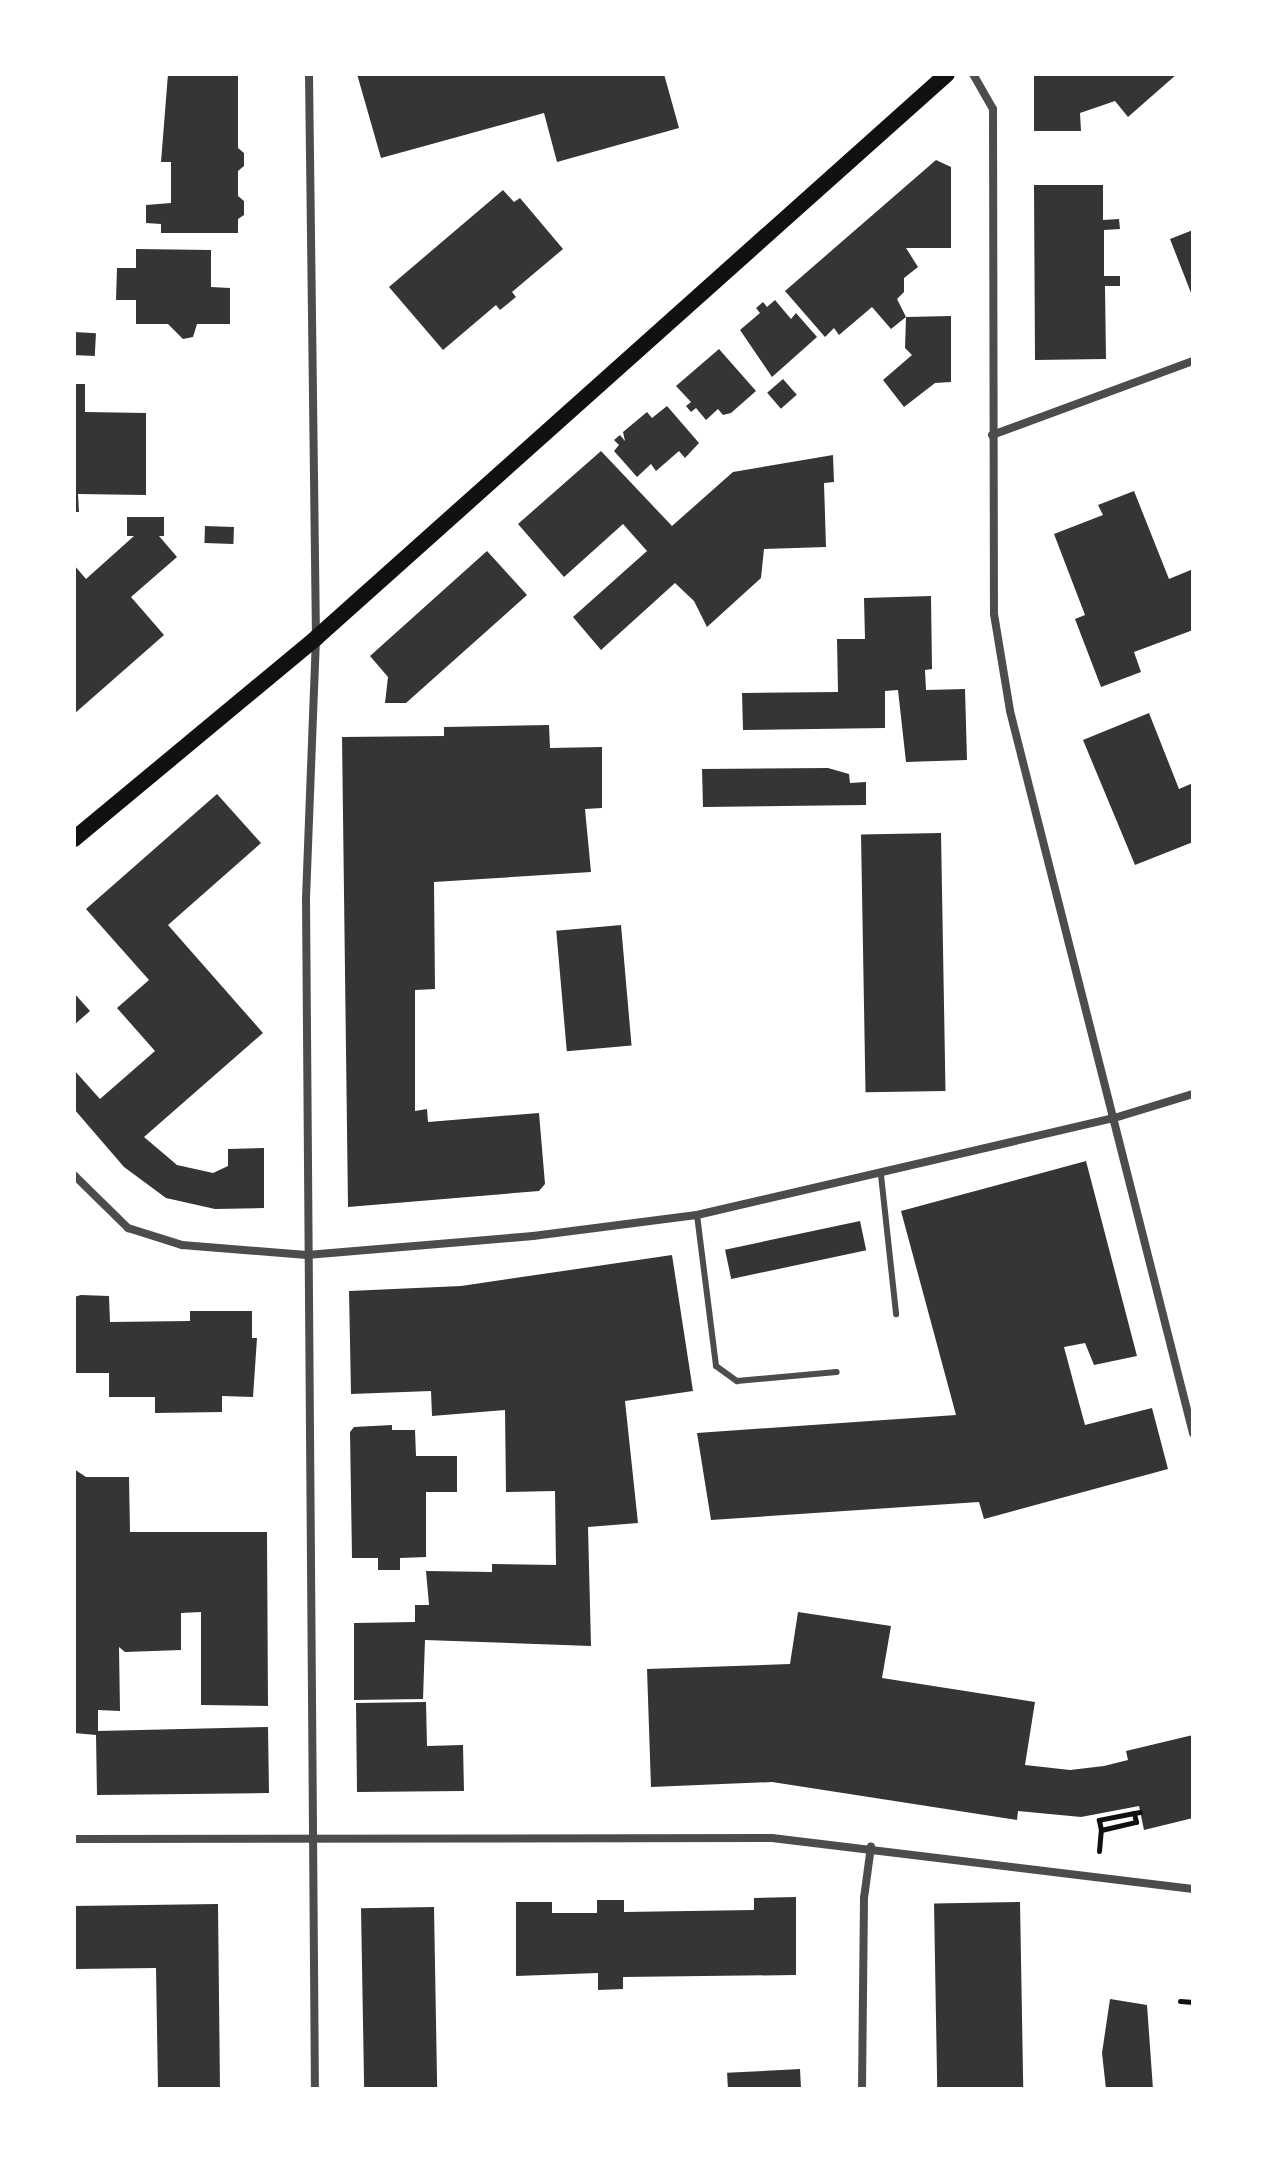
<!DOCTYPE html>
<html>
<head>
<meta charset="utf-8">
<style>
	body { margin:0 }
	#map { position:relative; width:1267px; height:2163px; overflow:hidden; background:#fff; font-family:"PT Serif",serif }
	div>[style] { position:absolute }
	.building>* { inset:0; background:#353535; transform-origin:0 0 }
	.path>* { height:5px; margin:-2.5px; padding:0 2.5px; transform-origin:2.5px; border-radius:2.5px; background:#111 }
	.service>* { height:6px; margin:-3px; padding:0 3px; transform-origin:3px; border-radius:3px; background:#4c4c4c }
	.minor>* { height:8px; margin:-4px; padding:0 4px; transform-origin:4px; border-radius:4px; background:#4c4c4c }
	.secondary>* { height:16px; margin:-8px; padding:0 8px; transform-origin:8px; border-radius:8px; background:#111 }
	span { translate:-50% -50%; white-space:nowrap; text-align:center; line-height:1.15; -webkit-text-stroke:7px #fff; paint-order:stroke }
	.frame { position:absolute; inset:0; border:76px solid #fff; pointer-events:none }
</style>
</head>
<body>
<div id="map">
	<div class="building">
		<i style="clip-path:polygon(168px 74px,238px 74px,238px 148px,244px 153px,244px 166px,238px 171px,238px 196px,244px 201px,244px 215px,238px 219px,238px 233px,161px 233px,161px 224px,146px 223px,146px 205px,171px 203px,171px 162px,161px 162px)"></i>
		<i style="clip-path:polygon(357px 74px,664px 74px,679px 128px,557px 162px,544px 113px,381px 158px)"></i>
		<i style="clip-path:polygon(1034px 74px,1177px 74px,1128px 117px,1115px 101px,1080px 113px,1081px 131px,1034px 131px)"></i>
		<i style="clip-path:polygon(936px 160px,951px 167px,951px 248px,906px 248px,918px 267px,904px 278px,904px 292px,897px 299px,906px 317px,891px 329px,872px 307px,839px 335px,834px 328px,825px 337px,785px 291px)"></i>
		<i style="clip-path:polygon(1034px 185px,1103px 185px,1103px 220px,1119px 219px,1120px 229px,1104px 230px,1104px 276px,1120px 276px,1120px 286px,1105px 286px,1106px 359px,1035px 360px)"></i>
		<i style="clip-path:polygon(503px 190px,514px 202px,520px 198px,563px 249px,512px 292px,516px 297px,500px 310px,496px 305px,443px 350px,389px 287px)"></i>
		<i style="clip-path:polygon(1193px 230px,1193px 298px,1170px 239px)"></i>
		<i style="clip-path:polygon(136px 249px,211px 250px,211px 287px,230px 288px,230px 324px,197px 324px,193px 337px,183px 339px,168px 324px,136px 324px,136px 300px,116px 300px,117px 268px,136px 268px)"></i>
		<i style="clip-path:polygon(775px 300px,791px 319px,796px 313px,817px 337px,772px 377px,740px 330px,760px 313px,756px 308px,763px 302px,767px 307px)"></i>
		<i style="clip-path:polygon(951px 316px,951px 382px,935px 383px,904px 407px,883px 380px,912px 355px,905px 348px,906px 317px)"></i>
		<i style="left:74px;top:332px;width:22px;height:23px;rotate:3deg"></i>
		<i style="clip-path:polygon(719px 349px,756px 391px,731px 413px,723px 415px,718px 409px,706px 420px,696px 408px,691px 412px,686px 406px,691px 402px,676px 386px)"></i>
		<i style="left:783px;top:379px;width:21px;height:21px;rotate:49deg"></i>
		<i style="clip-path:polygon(74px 384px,85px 384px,85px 412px,146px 413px,146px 495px,78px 494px,79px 512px,74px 512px)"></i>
		<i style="clip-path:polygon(667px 406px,699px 443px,685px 458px,679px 451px,656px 471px,651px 464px,637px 477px,614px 451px,619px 445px,614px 440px,620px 435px,625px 441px,623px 432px,647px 412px,652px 418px)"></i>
		<i style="clip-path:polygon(601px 451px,672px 526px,733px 472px,833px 455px,834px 482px,824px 483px,826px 547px,764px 549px,761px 578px,707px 627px,694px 601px,675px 583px,601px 650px,573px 617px,647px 551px,623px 524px,564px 577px,518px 524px)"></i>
		<i style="clip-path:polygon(1134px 491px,1169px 579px,1193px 569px,1193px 630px,1134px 652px,1141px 672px,1101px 687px,1075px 619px,1085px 615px,1054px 534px,1103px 515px,1098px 505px)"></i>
		<i style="clip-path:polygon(127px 517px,164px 517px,164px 536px,159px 536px,177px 557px,131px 597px,164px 635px,74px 714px,74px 565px,86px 579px,134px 536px,127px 536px)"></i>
		<i style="left:205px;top:526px;width:29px;height:17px;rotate:2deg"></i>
		<i style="clip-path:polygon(487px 551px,527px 595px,406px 703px,385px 703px,388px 677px,370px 656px)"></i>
		<i style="clip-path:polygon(931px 596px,932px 669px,925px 670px,926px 690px,965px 689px,967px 760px,906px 762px,898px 690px,885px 691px,885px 728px,743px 730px,742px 693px,838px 692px,837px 639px,865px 639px,864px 598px)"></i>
		<i style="clip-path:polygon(1149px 713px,1179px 789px,1193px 783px,1193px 842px,1135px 865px,1083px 740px)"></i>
		<i style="clip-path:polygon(549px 725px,550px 748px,602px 747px,602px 808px,585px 809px,591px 872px,434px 882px,435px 989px,415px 990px,415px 1111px,427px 1109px,428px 1122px,539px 1113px,545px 1184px,539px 1191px,348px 1207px,342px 737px,444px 736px,444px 727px)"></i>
		<i style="clip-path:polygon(828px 768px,849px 774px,850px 783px,866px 782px,866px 805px,703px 807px,702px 769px)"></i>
		<i style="clip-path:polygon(217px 794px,261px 843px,168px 925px,263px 1033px,144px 1137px,177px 1165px,213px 1173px,228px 1166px,228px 1149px,264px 1148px,264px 1208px,215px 1209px,166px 1198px,124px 1167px,74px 1109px,74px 1070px,100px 1099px,155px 1051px,117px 1008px,149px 980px,86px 909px)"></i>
		<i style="left:941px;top:833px;width:258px;height:80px;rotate:89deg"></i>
		<i style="left:621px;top:925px;width:121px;height:65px;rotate:85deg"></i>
		<i style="clip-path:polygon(74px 993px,90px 1011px,74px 1025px)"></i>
		<i style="clip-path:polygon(1086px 1161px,1137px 1356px,1094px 1365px,1085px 1343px,1064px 1347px,1076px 1392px,1085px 1425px,1152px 1408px,1168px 1469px,984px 1519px,979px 1502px,711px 1520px,697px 1433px,956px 1415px,901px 1211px)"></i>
		<i style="left:860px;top:1221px;width:30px;height:138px;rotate:78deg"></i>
		<i style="clip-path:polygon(672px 1255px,693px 1391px,625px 1401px,638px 1523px,588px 1527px,591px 1646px,425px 1640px,423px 1699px,354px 1700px,354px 1623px,415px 1622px,415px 1605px,429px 1605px,426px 1571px,492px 1572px,492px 1564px,556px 1565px,555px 1491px,506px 1492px,505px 1410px,432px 1416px,431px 1391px,351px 1394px,349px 1291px,461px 1286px)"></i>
		<i style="clip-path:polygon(81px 1295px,109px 1296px,110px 1322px,190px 1321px,190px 1311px,252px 1311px,252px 1338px,257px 1338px,253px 1397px,222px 1396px,222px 1412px,155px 1413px,155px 1397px,109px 1397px,109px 1373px,74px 1373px,74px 1297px)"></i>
		<i style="clip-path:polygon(392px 1425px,392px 1430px,415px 1430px,416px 1456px,457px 1456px,457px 1492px,426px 1492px,426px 1557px,400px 1558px,400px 1570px,378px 1570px,378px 1558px,352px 1558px,350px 1432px,354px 1427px)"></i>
		<i style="clip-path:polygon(74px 1469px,86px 1477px,129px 1477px,130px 1532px,267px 1532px,268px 1706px,201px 1705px,201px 1612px,181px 1613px,181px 1650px,125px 1652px,119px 1647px,120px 1711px,98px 1710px,98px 1731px,268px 1727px,269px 1793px,97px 1795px,96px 1735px,74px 1733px)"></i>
		<i style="clip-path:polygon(798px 1612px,891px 1626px,882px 1678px,1035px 1702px,1025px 1765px,1070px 1770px,1104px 1766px,1128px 1760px,1126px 1751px,1193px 1735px,1193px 1818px,1144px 1830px,1139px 1806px,1081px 1817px,1018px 1811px,1017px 1820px,772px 1782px,651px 1787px,647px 1669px,790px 1664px)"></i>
		<i style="clip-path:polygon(426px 1702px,427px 1746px,463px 1745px,464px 1791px,357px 1792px,356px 1703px)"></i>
		<i style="clip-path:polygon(796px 1897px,796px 1975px,623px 1977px,623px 1989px,598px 1990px,598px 1973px,516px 1976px,516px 1902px,552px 1902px,552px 1913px,597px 1913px,597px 1900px,624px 1900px,624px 1912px,754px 1910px,754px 1898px)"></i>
		<i style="left:1020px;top:1902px;width:187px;height:86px;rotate:89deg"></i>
		<i style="clip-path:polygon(218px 1904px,220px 2089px,158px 2089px,156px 1968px,74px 1969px,74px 1906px)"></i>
		<i style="left:434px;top:1907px;width:182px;height:73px;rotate:89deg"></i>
		<i style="clip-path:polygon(1110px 1999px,1147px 2005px,1153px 2089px,1106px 2089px,1102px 2053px)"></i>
		<i style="left:800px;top:2069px;width:20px;height:73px;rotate:87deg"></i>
	</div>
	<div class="path">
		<i style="left:1134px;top:1813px;width:36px;rotate:169deg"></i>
		<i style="left:1099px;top:1820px;width:10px;rotate:79deg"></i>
		<i style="left:1101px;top:1830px;width:36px;rotate:-13deg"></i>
		<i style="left:1136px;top:1822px;width:9px;rotate:-103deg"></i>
		<i style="left:1134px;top:1813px;width:6px;rotate:-9deg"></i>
		<i style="left:1099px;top:1851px;width:21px;rotate:-85deg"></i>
		<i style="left:1180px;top:2001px;width:13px;rotate:4deg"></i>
	</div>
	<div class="service">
		<i style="left:881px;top:1175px;width:140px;rotate:83.8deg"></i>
		<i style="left:697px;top:1215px;width:152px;rotate:82.8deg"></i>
		<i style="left:716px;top:1366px;width:26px;rotate:36deg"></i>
		<i style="left:737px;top:1381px;width:100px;rotate:-5.1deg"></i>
	</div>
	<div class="minor">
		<i style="left:309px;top:74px;width:564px;rotate:89.29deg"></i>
		<i style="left:316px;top:638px;width:260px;rotate:92.2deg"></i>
		<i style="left:306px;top:898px;width:1191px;rotate:89.57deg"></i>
		<i style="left:973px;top:74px;width:40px;rotate:60.3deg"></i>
		<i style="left:993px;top:109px;width:505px;rotate:89.89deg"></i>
		<i style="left:994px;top:614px;width:98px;rotate:80.6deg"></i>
		<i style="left:1010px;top:711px;width:745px;rotate:75.78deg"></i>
		<i style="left:992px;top:435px;width:214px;rotate:-20.2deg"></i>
		<i style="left:74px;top:1175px;width:76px;rotate:44.5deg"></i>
		<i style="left:128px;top:1228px;width:57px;rotate:17.5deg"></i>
		<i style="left:182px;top:1245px;width:125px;rotate:4.6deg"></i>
		<i style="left:307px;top:1255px;width:227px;rotate:-4.8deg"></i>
		<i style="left:533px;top:1236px;width:165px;rotate:-7.3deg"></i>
		<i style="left:697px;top:1215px;width:425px;rotate:-13.1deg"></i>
		<i style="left:1111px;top:1119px;width:86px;rotate:-17deg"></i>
		<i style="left:74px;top:1839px;width:698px;rotate:-0.08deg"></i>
		<i style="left:772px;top:1838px;width:424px;rotate:6.9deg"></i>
		<i style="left:862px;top:2089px;width:191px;rotate:-89.4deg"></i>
		<i style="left:864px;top:1898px;width:52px;rotate:-82.3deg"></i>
	</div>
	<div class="secondary">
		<i style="left:74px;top:839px;width:315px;rotate:-39.7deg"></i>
		<i style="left:316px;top:638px;width:846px;rotate:-41.79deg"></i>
	</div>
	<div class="frame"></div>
</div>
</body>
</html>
